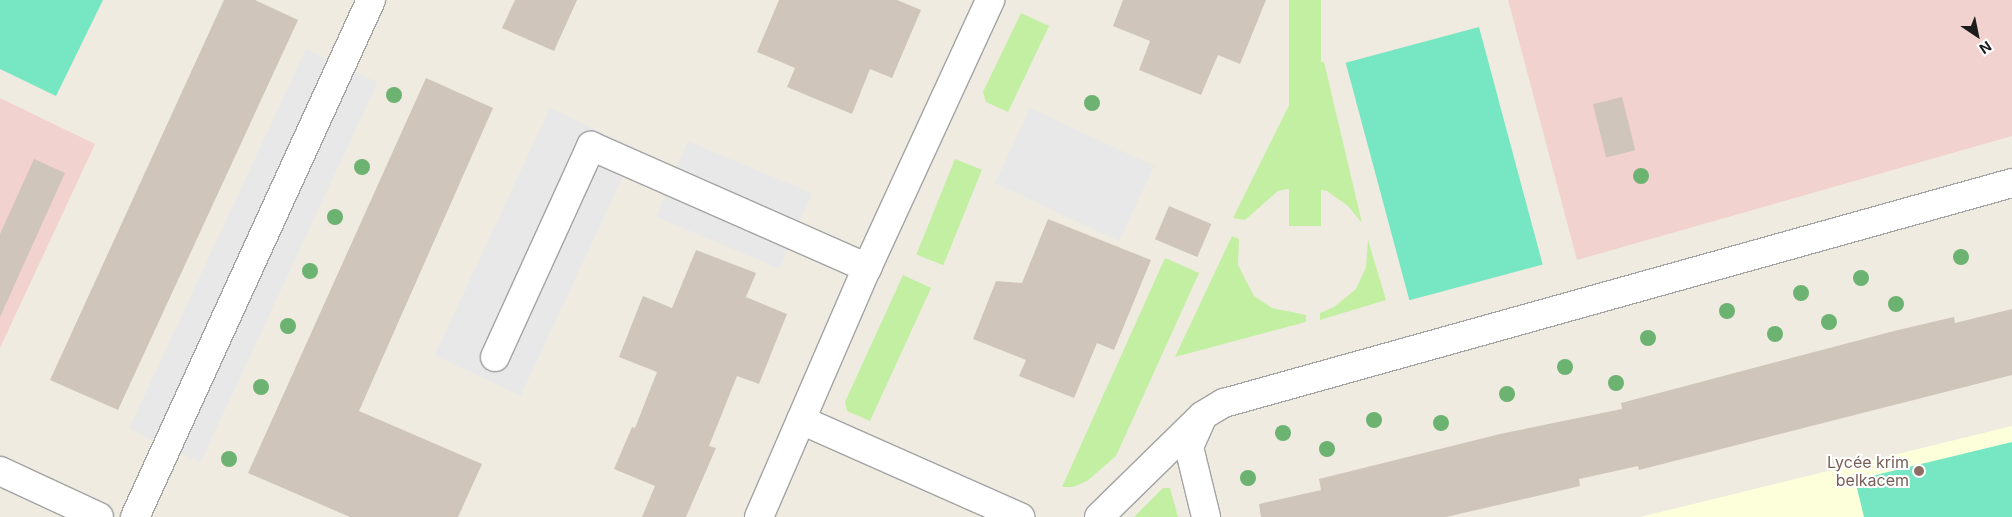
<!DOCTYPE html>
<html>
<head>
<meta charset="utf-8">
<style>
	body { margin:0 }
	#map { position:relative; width:2012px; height:517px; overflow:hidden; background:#efebe1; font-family:Inter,sans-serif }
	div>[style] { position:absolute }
	.commercial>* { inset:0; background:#f2d2ce }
	.education>* { inset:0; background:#fdffda }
	.grass>* { inset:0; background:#c2efa1; transform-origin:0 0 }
	.pitch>* { inset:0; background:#77e6c2; transform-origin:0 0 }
	.parking>* { inset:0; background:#e8e8e8; transform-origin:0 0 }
	.building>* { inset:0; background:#cfc5ba; transform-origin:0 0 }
	.roads { filter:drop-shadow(1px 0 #a3a3a3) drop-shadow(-1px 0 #a3a3a3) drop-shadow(0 1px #a3a3a3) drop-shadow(0 -1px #a3a3a3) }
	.minor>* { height:28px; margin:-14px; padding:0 14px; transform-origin:14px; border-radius:14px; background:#fff }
	.trees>* { width:16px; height:16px; margin:-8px; border-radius:50%; background:#6cb271 }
	.dots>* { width:14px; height:14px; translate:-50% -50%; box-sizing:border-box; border:2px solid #fff; border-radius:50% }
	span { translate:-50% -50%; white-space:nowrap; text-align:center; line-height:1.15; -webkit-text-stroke:4px #fff; paint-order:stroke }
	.education-label { font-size:16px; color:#785e54 }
	.right { translate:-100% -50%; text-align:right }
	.north { position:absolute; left:1952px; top:10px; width:50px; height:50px; -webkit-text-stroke:4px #fff; paint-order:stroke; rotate:146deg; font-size:14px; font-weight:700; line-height:20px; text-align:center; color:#1c1c1c }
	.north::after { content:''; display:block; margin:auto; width:18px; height:22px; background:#1c1c1c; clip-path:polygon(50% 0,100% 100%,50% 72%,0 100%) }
</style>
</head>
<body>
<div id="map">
	<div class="commercial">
		<i style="clip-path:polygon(1508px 0,2012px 0,2012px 136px,1577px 260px)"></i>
		<i style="clip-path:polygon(0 98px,95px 144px,0 348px)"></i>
	</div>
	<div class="education">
		<i style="clip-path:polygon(2012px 426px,2012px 517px,1640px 517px)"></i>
	</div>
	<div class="grass">
		<i style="left:1289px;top:0;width:32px;height:226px"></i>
		<i style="clip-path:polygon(1021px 13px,1049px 26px,1008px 112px,986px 102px,983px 92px)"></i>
		<i style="clip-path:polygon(1311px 61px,1324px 62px,1362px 223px,1348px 206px,1327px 191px,1302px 186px,1278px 191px,1245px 220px,1233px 218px)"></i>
		<i style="left:955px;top:159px;width:29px;height:103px;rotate:22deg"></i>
		<i style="clip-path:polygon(1232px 236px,1239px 239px,1238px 265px,1254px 296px,1272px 308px,1306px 315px,1306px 322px,1175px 357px)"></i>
		<i style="clip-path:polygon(1368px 240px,1386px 300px,1320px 320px,1320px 313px,1334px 307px,1356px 289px,1366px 267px)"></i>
		<i style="clip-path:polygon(1165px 258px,1199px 273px,1116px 456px,1087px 481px,1073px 487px,1062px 487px)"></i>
		<i style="clip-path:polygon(903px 275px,931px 288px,870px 421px,847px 411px,845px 402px)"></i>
		<i style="clip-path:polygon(1163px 488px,1170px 488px,1178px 517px,1134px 517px)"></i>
	</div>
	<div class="pitch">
		<i style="clip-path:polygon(0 0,103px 0,56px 96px,0 69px)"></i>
		<i style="left:1479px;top:27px;width:246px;height:138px;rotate:75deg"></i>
		<i style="clip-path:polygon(2012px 442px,2012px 517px,1864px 517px,1855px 480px)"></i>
	</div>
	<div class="parking">
		<i style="left:306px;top:49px;width:79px;height:419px;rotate:25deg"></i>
		<i style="left:550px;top:108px;width:95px;height:273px;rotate:25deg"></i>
		<i style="left:1030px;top:108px;width:137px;height:83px;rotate:25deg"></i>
		<i style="left:688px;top:141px;width:134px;height:82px;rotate:23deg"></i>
	</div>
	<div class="building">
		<i style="clip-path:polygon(224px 0,255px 0,298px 20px,118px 410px,50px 380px)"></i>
		<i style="clip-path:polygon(515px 0,577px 0,554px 51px,502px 28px)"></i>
		<i style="clip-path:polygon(779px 0,897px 0,921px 10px,892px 78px,870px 69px,852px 114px,787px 87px,795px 68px,757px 52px)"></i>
		<i style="clip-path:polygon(1123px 0,1266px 0,1240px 64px,1218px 55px,1201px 95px,1139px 70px,1150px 41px,1113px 26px)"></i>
		<i style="clip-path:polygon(426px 78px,493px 108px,359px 411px,482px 464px,458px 517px,350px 517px,248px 473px)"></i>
		<i style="left:1622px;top:97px;width:55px;height:30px;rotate:76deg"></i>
		<i style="clip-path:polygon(34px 159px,65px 173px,0 317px,0 234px)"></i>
		<i style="left:1169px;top:206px;width:46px;height:36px;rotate:23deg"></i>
		<i style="clip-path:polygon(1048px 219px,1151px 260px,1114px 350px,1097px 343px,1074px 398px,1019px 376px,1026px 360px,973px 339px,996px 281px,1022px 283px)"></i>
		<i style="clip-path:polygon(696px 250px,756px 273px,746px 297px,787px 314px,759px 384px,737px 376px,709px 446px,716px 448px,686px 517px,642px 517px,655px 486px,614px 469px,632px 427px,635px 428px,657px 372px,619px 357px,643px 296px,672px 308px)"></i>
		<i style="clip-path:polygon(2012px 309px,2012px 375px,1639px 470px,1638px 466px,1579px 479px,1580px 486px,1446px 517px,1261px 517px,1259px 504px,1321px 490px,1319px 479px,1500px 434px,1622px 409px,1621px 403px,1898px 330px,1954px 317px,1955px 323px)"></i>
	</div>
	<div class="roads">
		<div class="minor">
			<i style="left:495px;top:357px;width:232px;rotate:-65.5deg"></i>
			<i style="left:591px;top:146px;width:302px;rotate:23.8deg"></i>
			<i style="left:801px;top:420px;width:240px;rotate:23.9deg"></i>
			<i style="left:1201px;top:420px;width:30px;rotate:114deg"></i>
			<i style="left:1189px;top:447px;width:72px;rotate:76.3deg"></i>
			<i style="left:0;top:471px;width:109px;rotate:24.9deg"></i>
			<i style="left:135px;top:517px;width:568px;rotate:-65.46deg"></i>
			<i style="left:759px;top:517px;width:271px;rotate:-66.6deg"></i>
			<i style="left:867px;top:268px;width:295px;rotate:-65.3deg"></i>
			<i style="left:1099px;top:517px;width:144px;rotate:-44.4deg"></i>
			<i style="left:1202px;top:416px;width:26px;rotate:-31deg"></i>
			<i style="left:1224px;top:403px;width:818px;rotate:-15.6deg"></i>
		</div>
	</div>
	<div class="trees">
		<i style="left:394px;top:95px"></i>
		<i style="left:1092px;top:103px"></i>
		<i style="left:362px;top:167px"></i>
		<i style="left:1641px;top:176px"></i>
		<i style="left:335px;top:217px"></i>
		<i style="left:1961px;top:257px"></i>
		<i style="left:310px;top:271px"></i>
		<i style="left:1861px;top:278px"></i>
		<i style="left:1801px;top:293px"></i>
		<i style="left:1896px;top:304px"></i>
		<i style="left:1727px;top:311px"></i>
		<i style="left:1829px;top:322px"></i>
		<i style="left:288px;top:326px"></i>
		<i style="left:1775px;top:334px"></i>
		<i style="left:1648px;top:338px"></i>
		<i style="left:1565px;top:367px"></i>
		<i style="left:1616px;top:383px"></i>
		<i style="left:261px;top:387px"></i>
		<i style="left:1507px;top:394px"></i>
		<i style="left:1374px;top:420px"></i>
		<i style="left:1441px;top:423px"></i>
		<i style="left:1283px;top:433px"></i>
		<i style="left:1327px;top:449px"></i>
		<i style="left:229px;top:459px"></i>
		<i style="left:1248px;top:478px"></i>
	</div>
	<div class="dots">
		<i style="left:1919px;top:471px;background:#8d6e63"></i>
	</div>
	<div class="education-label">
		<span class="right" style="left:1909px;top:471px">Lycée krim<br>belkacem</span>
	</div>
	<div class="north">N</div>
</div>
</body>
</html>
